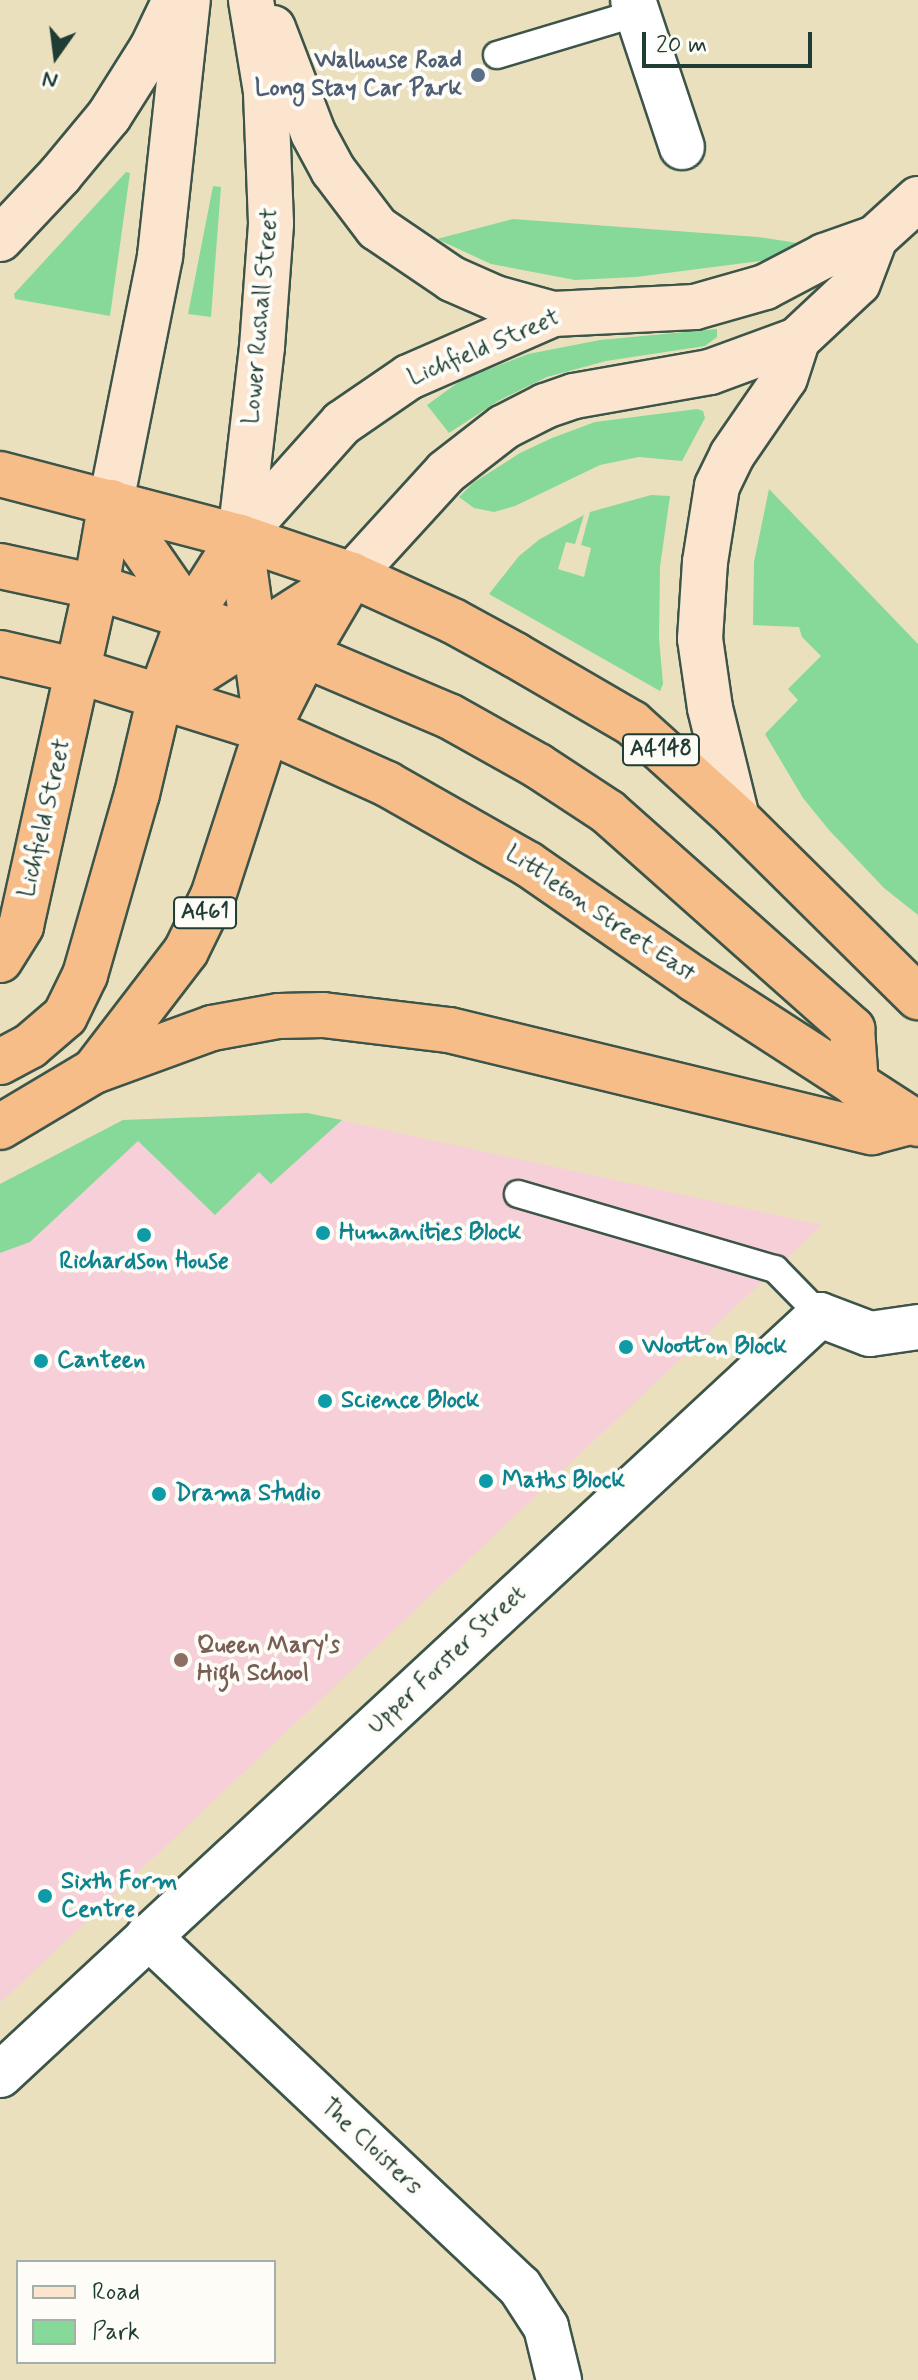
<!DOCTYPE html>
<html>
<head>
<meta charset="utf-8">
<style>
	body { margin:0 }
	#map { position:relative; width:918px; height:2380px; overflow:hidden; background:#eae0bd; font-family:Mynerve,sans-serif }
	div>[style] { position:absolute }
	.built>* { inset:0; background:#f6cfd8 }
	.green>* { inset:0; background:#87d999 }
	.roads { filter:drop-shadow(2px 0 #3d5549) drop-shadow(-2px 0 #3d5549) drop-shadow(0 2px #3d5549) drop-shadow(0 -2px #3d5549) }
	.lane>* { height:26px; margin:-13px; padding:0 13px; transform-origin:13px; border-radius:13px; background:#fff }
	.street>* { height:44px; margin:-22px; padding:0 22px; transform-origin:22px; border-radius:22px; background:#fff }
	.secondary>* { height:44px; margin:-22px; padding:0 22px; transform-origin:22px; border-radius:22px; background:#fce5cf }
	.highway>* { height:44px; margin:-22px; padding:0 22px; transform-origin:22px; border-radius:22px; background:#f7bd88 }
	.dots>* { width:22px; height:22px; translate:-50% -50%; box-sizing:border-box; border:4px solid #fdfcf7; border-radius:50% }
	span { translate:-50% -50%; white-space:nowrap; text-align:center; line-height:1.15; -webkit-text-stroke:8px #fdfcf7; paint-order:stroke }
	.shield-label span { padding:2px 6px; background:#fdfcf7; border:2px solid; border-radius:6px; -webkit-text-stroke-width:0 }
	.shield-label { font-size:22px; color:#1f3d34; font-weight:700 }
	.service-label { font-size:24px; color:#4e5e75; font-weight:700 }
	.right { translate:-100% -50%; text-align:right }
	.street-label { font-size:24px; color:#1f3d34 }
	.culture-label { font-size:24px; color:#0d838f; font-weight:700 }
	.left { translate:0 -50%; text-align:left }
	.education-label { font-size:24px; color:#785e54; font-weight:700 }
	.legend { position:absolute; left:16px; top:2260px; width:260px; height:104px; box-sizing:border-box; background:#fdfcf7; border:2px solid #a4b0a9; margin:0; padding:10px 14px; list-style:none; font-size:24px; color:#1f3d34 }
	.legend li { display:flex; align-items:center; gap:16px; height:40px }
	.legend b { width:40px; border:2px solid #a4b0a9 }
	.north { position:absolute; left:16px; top:16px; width:80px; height:80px; -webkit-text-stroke:6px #fdfcf7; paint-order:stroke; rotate:194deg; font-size:22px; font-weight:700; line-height:32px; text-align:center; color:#1f3d34 }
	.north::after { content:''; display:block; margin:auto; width:28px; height:36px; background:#1f3d34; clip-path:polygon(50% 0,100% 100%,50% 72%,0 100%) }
	.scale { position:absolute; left:642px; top:32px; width:170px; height:36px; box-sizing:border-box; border:4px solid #1f3d34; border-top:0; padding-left:10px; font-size:24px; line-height:28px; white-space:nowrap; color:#1f3d34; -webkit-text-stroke:6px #fdfcf7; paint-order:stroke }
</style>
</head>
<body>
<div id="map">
	<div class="built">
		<i style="clip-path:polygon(307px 1113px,822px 1225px,0 2003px,0 1184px,123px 1120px)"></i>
	</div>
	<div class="green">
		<i style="clip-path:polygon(126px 172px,130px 173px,110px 316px,15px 299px,14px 294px)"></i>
		<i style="clip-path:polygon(213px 186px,221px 187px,211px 317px,188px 314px)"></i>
		<i style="clip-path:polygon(513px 219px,758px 237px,804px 244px,768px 260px,636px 277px,575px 280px,491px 264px,437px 239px)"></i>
		<i style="clip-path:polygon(717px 329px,717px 337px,705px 346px,606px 361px,547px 377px,498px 401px,449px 433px,427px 405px,463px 379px,528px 354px,600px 340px)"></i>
		<i style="clip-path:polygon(697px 409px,703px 411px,705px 418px,682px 461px,639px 457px,600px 465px,515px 506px,494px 512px,474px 508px,459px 497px,473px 483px,520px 453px,552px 438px,595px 422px)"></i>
		<i style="clip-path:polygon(769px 489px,918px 644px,918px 915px,884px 888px,829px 830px,803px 798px,765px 734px,798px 700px,788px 689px,821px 656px,802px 637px,799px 627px,753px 625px,754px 562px)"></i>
		<i style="clip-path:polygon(651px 495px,670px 496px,660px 567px,659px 638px,663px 684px,660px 691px,489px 594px,519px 556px,540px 539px,584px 515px,575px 544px,566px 542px,558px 569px,584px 577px,591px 548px,581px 545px,590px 512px)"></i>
		<i style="clip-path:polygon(307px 1113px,342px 1120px,271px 1184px,259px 1172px,215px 1215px,138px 1141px,30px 1242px,0 1253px,0 1184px,123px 1120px)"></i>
	</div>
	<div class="roads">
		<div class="lane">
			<i style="left:497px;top:55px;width:146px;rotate:-16.7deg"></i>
			<i style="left:518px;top:1194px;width:268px;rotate:16.3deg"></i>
			<i style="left:775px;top:1269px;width:64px;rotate:45.6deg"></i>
		</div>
		<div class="street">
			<i style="left:633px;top:0;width:155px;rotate:71.6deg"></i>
			<i style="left:148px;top:1936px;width:511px;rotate:43.34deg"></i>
			<i style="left:520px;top:2287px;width:48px;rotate:57deg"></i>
			<i style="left:546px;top:2327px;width:55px;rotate:76.2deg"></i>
			<i style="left:0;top:2075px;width:1118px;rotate:-42.83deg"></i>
			<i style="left:820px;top:1315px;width:53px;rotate:20.8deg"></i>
			<i style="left:870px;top:1334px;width:49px;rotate:-8.3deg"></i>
		</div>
		<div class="secondary">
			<i style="left:273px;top:28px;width:112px;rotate:69.1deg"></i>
			<i style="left:313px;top:133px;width:42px;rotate:61.6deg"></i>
			<i style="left:333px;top:170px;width:73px;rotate:52.8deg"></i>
			<i style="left:377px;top:228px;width:91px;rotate:34.2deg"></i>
			<i style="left:452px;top:279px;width:47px;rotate:23.8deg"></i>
			<i style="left:495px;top:298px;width:60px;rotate:15.4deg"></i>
			<i style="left:0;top:239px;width:88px;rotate:-46.8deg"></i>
			<i style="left:60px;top:175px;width:77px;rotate:-50.3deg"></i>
			<i style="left:109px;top:116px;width:80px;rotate:-57.7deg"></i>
			<i style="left:152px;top:48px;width:53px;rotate:-64.4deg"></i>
			<i style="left:111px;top:502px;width:251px;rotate:-78.7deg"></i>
			<i style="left:160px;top:256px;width:258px;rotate:-83.8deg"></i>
			<i style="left:240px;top:537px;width:153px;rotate:-48.2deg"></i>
			<i style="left:342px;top:423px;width:81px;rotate:-34.5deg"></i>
			<i style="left:409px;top:377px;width:157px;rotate:-23.6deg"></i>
			<i style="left:553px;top:314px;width:142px;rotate:-2.8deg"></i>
			<i style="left:695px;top:307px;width:73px;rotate:-15.9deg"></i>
			<i style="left:765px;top:287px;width:67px;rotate:-27.7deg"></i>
			<i style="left:824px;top:256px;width:54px;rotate:-19.4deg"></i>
			<i style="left:875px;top:238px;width:58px;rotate:-42.2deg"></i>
			<i style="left:240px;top:537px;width:191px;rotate:-83.4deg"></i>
			<i style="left:262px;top:347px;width:124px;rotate:-85.8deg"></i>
			<i style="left:271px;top:223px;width:131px;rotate:-92.2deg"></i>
			<i style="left:266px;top:92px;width:93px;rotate:-99.3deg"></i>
			<i style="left:352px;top:575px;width:139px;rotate:-47.6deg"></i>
			<i style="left:446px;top:472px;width:73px;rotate:-37.8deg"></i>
			<i style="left:504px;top:427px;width:46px;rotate:-27.1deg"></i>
			<i style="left:545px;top:406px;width:31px;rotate:-19deg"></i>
			<i style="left:574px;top:396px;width:138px;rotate:-10deg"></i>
			<i style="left:710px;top:372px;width:93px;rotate:-20.2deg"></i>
			<i style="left:797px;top:340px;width:83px;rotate:-43.1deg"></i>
			<i style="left:858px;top:283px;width:48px;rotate:-69.3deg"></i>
			<i style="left:737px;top:818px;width:113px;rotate:-103.8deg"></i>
			<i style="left:710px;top:708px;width:70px;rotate:-98.2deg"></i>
			<i style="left:700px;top:639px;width:77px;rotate:-86.3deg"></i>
			<i style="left:705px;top:562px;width:77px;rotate:-81deg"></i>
			<i style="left:717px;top:486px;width:34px;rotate:-64deg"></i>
			<i style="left:732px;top:455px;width:93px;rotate:-55.5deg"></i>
			<i style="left:785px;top:378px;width:40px;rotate:-72deg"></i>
		</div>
		<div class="highway">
			<i style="left:0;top:474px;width:248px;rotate:14.7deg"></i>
			<i style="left:240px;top:537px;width:118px;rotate:18.7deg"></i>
			<i style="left:352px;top:575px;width:111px;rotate:24.5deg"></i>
			<i style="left:453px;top:621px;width:71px;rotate:28.7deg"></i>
			<i style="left:515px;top:655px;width:135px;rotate:30.2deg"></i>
			<i style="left:632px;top:723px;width:142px;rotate:42.1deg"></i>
			<i style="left:737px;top:818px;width:255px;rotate:44.7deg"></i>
			<i style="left:111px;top:502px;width:139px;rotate:55.3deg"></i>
			<i style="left:240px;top:537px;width:195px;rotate:82deg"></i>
			<i style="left:0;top:566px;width:98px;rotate:12.3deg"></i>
			<i style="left:96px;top:587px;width:220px;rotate:18deg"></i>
			<i style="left:305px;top:655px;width:156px;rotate:23deg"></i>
			<i style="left:449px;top:716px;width:102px;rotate:29.3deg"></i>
			<i style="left:538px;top:766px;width:84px;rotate:33.3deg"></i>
			<i style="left:608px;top:812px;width:327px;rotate:41.6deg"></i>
			<i style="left:852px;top:1029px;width:56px;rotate:85.9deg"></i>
			<i style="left:0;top:653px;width:80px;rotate:13deg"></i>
			<i style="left:78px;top:671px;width:198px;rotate:17.3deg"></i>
			<i style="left:267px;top:730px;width:132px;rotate:24.2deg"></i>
			<i style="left:387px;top:784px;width:162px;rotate:29.6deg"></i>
			<i style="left:528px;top:864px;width:202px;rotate:34.7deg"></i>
			<i style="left:694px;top:979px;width:267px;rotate:32.9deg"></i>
			<i style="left:160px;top:697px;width:222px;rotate:-32.5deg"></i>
			<i style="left:0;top:960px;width:40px;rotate:-58deg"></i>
			<i style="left:21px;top:926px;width:347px;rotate:-77.5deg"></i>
			<i style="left:96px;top:587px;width:86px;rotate:-80deg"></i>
			<i style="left:0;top:1062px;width:34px;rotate:-28deg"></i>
			<i style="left:30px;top:1046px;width:46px;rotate:-40.6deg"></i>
			<i style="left:65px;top:1016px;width:46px;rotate:-64deg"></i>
			<i style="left:85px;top:975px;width:188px;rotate:-74deg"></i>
			<i style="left:137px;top:794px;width:100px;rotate:-76.7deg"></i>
			<i style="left:160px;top:697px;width:86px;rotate:-69.7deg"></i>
			<i style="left:190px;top:616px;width:93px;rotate:-57.7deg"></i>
			<i style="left:94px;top:1071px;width:126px;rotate:-20deg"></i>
			<i style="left:212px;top:1028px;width:68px;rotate:-10.2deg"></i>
			<i style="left:279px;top:1016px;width:44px;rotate:-1.3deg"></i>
			<i style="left:323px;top:1015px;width:127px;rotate:6.8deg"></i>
			<i style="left:449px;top:1030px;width:435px;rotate:13.6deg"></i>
			<i style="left:872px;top:1132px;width:42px;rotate:-15deg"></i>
			<i style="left:0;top:1127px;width:109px;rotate:-30.8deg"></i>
			<i style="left:94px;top:1071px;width:151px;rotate:-52.5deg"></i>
			<i style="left:186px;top:951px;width:61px;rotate:-63.9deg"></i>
			<i style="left:213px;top:896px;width:175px;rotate:-72deg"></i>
			<i style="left:267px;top:730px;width:84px;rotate:-63.1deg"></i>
			<i style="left:305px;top:655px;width:93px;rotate:-59.6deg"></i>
		</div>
	</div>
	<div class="dots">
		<i style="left:478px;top:75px;background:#5c6f8a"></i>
		<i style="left:323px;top:1233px;background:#0f9aa8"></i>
		<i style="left:144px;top:1235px;background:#0f9aa8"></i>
		<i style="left:626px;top:1347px;background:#0f9aa8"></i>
		<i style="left:41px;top:1361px;background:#0f9aa8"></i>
		<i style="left:325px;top:1401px;background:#0f9aa8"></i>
		<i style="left:486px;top:1481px;background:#0f9aa8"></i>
		<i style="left:159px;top:1494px;background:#0f9aa8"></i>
		<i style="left:181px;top:1660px;background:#8d6e63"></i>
		<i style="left:45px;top:1896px;background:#0f9aa8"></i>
	</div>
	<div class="shield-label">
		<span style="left:661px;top:750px">A4148</span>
		<span style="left:205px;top:913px">A461</span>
	</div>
	<div class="service-label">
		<span class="right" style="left:462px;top:75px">Walhouse Road<br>Long Stay Car Park</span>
	</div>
	<div class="street-label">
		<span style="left:261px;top:316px;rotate:-85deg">Lower Rushall Street</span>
		<span style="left:484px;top:348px;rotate:-23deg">Lichfield Street</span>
		<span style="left:45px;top:818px;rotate:-77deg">Lichfield Street</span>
		<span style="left:600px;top:914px;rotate:34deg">Littleton Street East</span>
		<span style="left:447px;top:1660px;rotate:-43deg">Upper Forster Street</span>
		<span style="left:371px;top:2147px;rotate:43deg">The Cloisters</span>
	</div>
	<div class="culture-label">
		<span class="left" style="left:339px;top:1233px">Humanities Block</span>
		<span style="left:144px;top:1262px">Richardson House</span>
		<span class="left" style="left:642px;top:1347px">Wootton Block</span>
		<span class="left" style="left:57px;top:1361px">Canteen</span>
		<span class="left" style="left:341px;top:1401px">Science Block</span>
		<span class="left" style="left:502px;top:1481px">Maths Block</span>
		<span class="left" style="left:175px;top:1494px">Drama Studio</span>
		<span class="left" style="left:61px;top:1896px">Sixth Form<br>Centre</span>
	</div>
	<div class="education-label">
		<span class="left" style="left:197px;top:1660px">Queen Mary's<br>High School</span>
	</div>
	<ul class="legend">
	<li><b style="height:10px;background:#fce5cf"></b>Road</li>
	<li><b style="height:22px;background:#87d999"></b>Park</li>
	</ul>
	<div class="north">N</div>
	<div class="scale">20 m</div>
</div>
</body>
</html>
